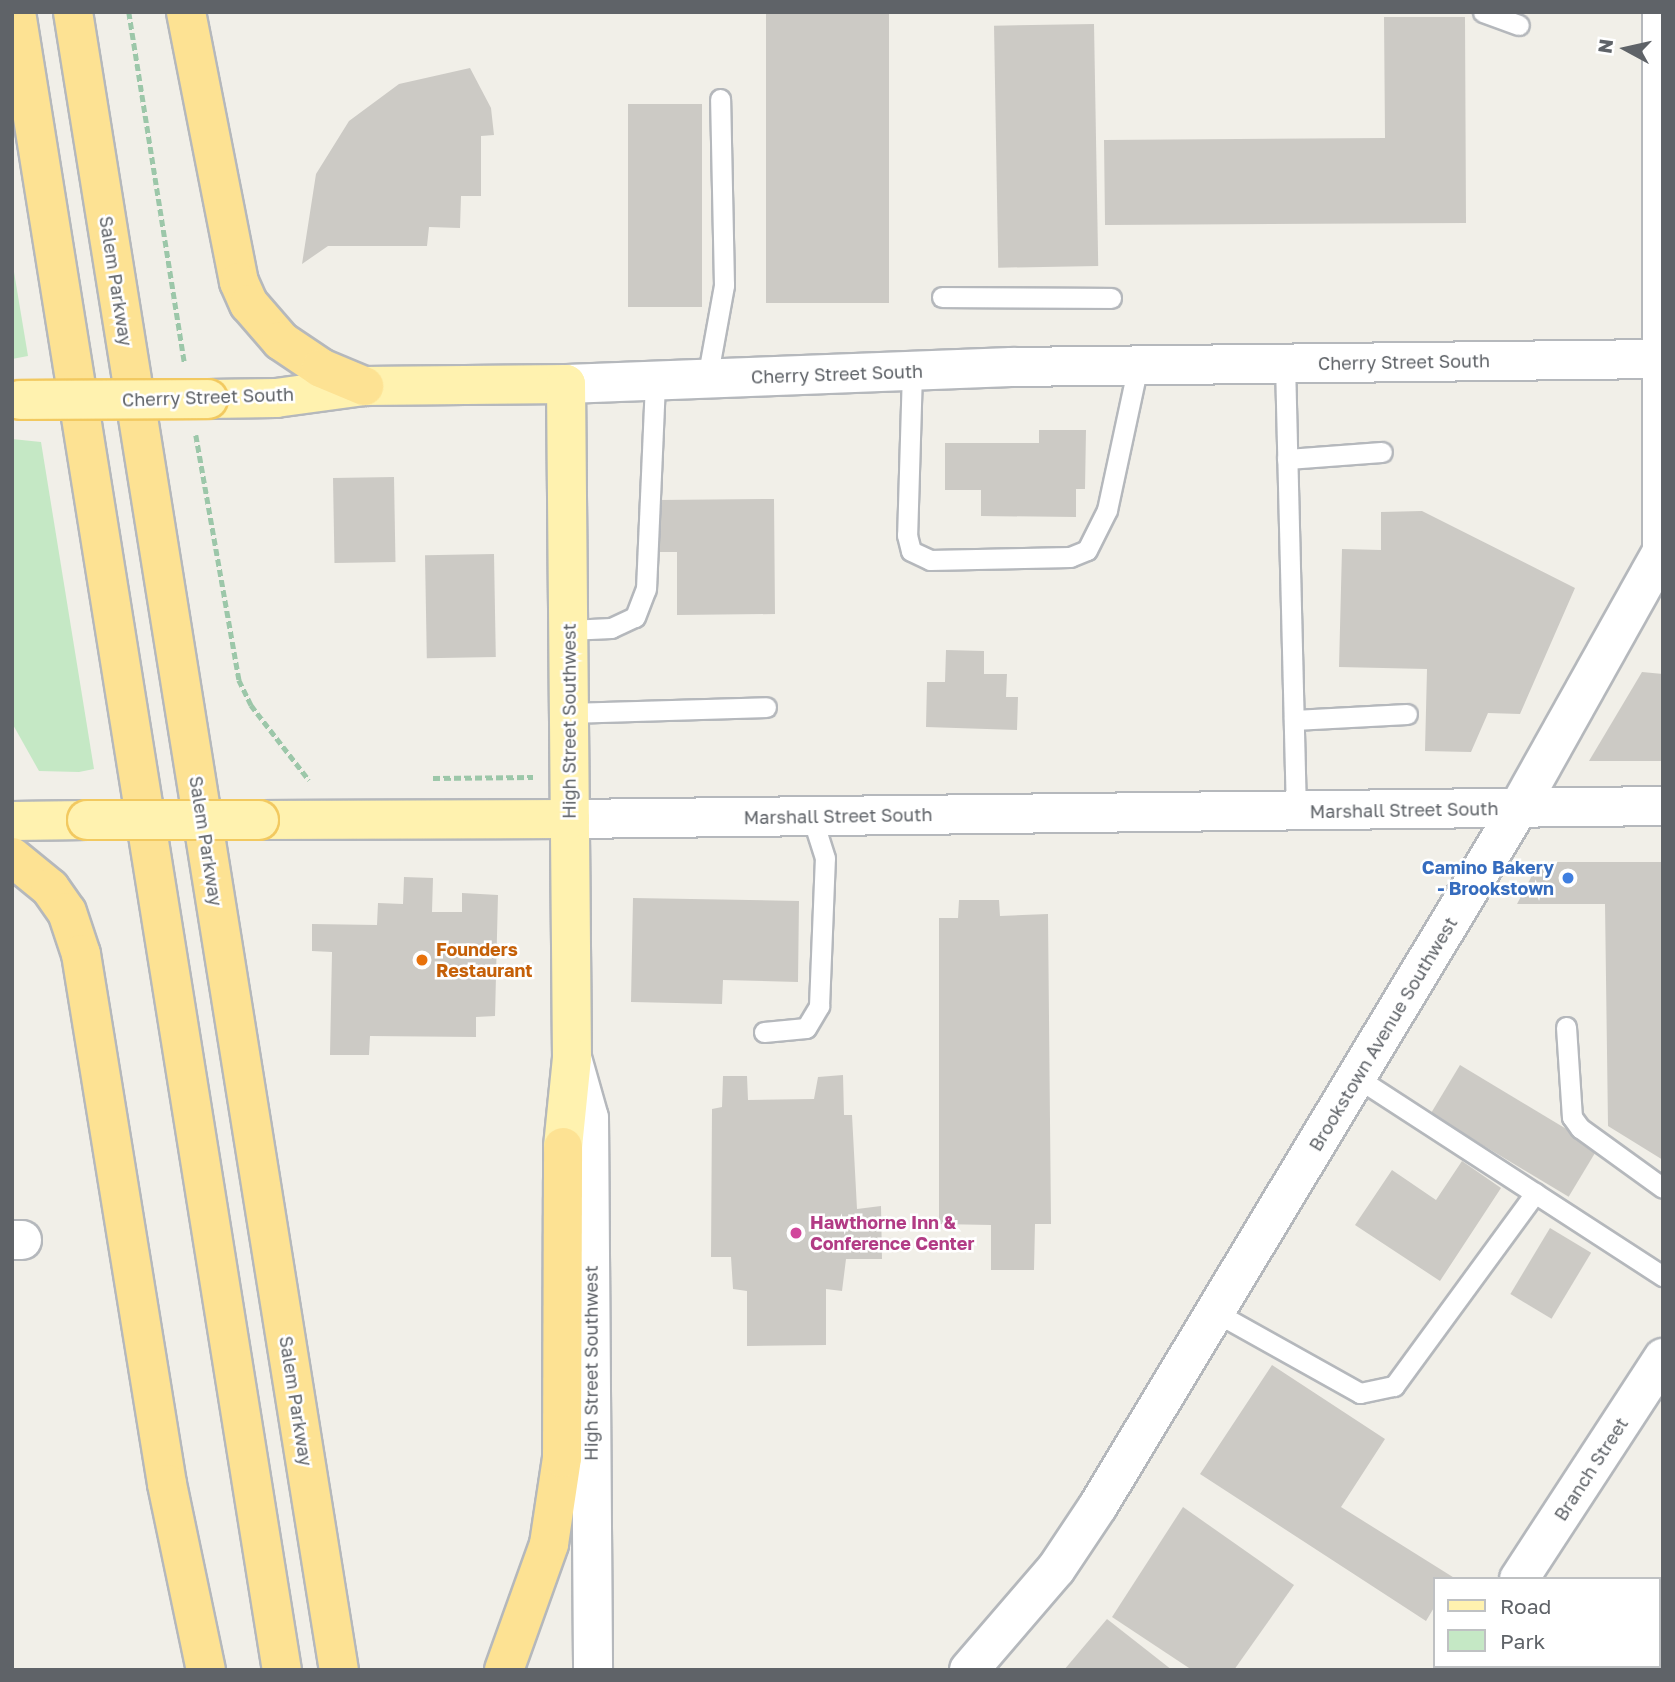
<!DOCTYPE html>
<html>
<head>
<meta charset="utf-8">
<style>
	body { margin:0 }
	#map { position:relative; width:1675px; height:1682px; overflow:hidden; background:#f1efe8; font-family:"Golos Text",sans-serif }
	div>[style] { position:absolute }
	.green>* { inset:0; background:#c5e8c5 }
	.building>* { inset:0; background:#cccac5; transform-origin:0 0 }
	.path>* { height:4.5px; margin-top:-2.25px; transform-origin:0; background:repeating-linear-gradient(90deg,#9cc7a9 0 7px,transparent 0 10.5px) }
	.roads { filter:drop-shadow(2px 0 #b5b8bc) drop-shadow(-2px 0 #b5b8bc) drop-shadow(0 2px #b5b8bc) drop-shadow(0 -2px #b5b8bc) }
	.lane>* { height:19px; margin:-9.5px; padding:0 9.5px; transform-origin:9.5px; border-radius:9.5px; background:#fff }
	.street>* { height:38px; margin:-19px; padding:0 19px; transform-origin:19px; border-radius:19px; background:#fff }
	.secondary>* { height:38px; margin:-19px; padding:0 19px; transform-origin:19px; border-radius:19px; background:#fff }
	.primary>* { height:38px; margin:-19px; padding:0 19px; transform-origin:19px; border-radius:19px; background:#fff2af }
	.highway>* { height:38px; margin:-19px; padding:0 19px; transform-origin:19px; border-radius:19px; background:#fde293 }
	.bridges { filter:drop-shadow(2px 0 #f2c960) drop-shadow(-2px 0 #f2c960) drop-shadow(0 2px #f2c960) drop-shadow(0 -2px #f2c960) }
	.primary-bridge>* { height:38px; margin:-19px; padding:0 19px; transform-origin:19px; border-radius:19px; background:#fff2af }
	.dots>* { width:19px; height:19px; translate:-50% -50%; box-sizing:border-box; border:4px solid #fff; border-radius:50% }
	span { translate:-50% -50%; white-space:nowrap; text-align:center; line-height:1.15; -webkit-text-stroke:5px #fff; paint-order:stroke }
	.street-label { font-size:18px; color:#5f6368 }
	.shop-label { font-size:18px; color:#366cbe; font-weight:700 }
	.right { translate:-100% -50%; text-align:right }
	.food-label { font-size:18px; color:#c56008; font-weight:700 }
	.left { translate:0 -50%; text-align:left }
	.hotel-label { font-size:18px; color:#b23c85; font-weight:700 }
	.frame { position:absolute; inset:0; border:14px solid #5f6368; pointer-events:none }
	.legend { position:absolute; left:1433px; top:1577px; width:228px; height:91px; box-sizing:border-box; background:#fff; border:2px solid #bfc1c3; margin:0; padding:9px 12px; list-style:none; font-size:21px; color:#5f6368 }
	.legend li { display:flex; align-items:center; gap:14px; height:35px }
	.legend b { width:35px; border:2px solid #bfc1c3 }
	.north { position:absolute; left:1591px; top:14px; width:70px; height:70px; -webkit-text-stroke:5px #fff; paint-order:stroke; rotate:278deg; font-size:19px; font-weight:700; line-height:28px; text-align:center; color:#5f6368 }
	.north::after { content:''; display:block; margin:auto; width:24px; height:32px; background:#5f6368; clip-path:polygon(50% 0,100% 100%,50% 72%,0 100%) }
</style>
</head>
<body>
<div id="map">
	<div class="green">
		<i style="clip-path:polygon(12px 260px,28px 356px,12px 359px)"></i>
		<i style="clip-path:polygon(12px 439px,41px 442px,94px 769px,79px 772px,39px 771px,12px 723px)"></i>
	</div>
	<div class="building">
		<i style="left:766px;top:12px;width:123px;height:291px"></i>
		<i style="clip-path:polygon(1384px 17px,1465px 17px,1466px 223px,1105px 225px,1104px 140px,1385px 138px)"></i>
		<i style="left:1094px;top:24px;width:242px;height:100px;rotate:89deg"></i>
		<i style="clip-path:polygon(470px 68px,491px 108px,494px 135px,481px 136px,481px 196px,461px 196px,460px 228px,429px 227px,427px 246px,328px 246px,302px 264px,316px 174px,349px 121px,399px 84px)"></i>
		<i style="left:628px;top:104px;width:74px;height:203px"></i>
		<i style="clip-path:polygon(1039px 430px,1086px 430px,1085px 489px,1076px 489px,1076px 517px,981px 516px,981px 490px,945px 490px,945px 443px,1039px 443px)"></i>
		<i style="left:394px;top:477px;width:85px;height:61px;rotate:89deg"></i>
		<i style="clip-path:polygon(774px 499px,775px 614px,677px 615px,677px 552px,659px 552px,658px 500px)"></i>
		<i style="clip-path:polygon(1422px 511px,1575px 588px,1520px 714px,1488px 713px,1471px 752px,1425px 751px,1427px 669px,1339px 667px,1342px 549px,1381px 550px,1381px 512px)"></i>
		<i style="left:494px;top:554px;width:103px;height:69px;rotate:89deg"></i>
		<i style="clip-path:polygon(946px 650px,984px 651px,984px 674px,1007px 674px,1006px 697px,1018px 697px,1017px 730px,926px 727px,927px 682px,945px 682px)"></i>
		<i style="clip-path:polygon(1642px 672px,1663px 674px,1663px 761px,1589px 761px)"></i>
		<i style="clip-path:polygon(1539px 862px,1663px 862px,1663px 1160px,1608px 1126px,1605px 904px,1517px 904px)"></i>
		<i style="clip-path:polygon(404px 877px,433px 878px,432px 912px,462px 912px,462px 893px,498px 895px,495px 1016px,476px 1017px,476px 1037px,370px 1036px,369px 1055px,330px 1055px,332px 952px,312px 951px,312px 924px,377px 925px,378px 903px,403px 904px)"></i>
		<i style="clip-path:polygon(633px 898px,799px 901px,798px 982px,723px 980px,722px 1004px,631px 1002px)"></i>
		<i style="clip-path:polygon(959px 900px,999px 900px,1000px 916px,1048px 914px,1051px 1224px,1035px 1224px,1034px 1270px,991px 1270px,991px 1225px,939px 1224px,939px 918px,958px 918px)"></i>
		<i style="left:1460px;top:1065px;width:161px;height:57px;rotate:31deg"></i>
		<i style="clip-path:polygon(843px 1075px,844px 1115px,852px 1115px,857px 1209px,881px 1206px,882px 1259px,846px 1259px,842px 1291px,826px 1289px,826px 1345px,747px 1346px,747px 1291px,733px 1289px,731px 1257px,711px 1257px,712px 1109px,722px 1107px,723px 1076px,747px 1076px,748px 1100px,814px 1099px,818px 1077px)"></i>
		<i style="clip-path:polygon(1462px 1161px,1501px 1188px,1440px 1281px,1355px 1225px,1392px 1170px,1436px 1200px)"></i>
		<i style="left:1550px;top:1228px;width:48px;height:77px;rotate:31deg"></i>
		<i style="clip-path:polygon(1272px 1365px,1385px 1439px,1341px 1507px,1456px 1579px,1435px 1579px,1435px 1606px,1426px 1621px,1200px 1474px)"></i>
		<i style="clip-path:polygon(1183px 1507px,1294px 1585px,1234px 1670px,1192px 1670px,1112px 1617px)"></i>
		<i style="clip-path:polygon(1663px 1593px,1663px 1670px,1616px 1670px,1659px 1666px)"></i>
		<i style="clip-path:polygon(1107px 1619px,1172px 1670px,1064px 1670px)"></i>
	</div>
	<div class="path">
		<i style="left:129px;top:12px;width:356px;rotate:81deg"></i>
		<i style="left:196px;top:435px;width:249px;rotate:80deg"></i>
		<i style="left:239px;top:680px;width:28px;rotate:64deg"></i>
		<i style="left:251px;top:705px;width:95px;rotate:52.3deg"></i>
		<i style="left:433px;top:778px;width:100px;rotate:-0.6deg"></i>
	</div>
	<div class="roads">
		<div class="lane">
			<i style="left:1483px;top:12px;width:38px;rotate:20deg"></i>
			<i style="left:942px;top:297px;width:169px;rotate:0.3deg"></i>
			<i style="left:1285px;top:363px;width:448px;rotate:88.6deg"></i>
			<i style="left:912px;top:371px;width:164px;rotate:91.7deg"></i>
			<i style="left:907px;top:535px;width:16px;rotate:76deg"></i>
			<i style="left:911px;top:551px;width:21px;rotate:25deg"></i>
			<i style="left:930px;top:560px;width:140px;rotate:-1.2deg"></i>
			<i style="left:1070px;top:557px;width:18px;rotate:-22deg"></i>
			<i style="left:1087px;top:550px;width:45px;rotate:-63.4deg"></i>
			<i style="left:1107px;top:510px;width:147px;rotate:-77.9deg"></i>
			<i style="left:707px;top:379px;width:96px;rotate:-79.7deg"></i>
			<i style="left:724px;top:285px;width:186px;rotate:-91.2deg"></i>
			<i style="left:1287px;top:459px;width:95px;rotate:-4.2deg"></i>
			<i style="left:569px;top:630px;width:42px;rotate:-2.7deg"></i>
			<i style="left:611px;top:628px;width:26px;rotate:-25deg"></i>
			<i style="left:635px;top:617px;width:30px;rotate:-69deg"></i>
			<i style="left:646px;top:589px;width:208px;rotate:-87.5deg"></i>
			<i style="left:569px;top:713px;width:197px;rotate:-1.7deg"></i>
			<i style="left:1294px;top:720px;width:113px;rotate:-3deg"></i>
			<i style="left:1566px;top:1027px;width:90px;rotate:86.2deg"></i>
			<i style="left:1572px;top:1117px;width:14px;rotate:54deg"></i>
			<i style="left:1580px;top:1128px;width:102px;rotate:35.9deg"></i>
			<i style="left:764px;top:1032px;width:42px;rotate:-5.4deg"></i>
			<i style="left:806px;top:1028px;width:26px;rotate:-59deg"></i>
			<i style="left:819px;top:1006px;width:148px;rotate:-87.7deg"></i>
			<i style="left:825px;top:858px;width:43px;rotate:-107.6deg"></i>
			<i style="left:1356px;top:1077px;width:366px;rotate:33deg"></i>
			<i style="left:1215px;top:1312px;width:166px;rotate:29.2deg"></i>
			<i style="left:1360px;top:1393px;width:35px;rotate:-12deg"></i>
			<i style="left:1394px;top:1386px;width:239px;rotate:-53.8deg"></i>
		</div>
		<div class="street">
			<i style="left:566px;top:384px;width:446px;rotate:-2.2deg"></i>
			<i style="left:1012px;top:367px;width:650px;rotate:-0.71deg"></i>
			<i style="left:12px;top:1240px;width:10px"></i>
			<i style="left:1519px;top:1579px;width:264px;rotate:-56.9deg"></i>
			<i style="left:1459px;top:1670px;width:5px;rotate:-53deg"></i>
		</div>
		<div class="secondary">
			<i style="left:570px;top:819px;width:1093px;rotate:-0.68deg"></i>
			<i style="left:572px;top:1058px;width:62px;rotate:74.2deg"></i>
			<i style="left:589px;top:1118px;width:552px;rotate:89.58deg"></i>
			<i style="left:969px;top:1670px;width:133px;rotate:-49.3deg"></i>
			<i style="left:1056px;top:1569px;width:76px;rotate:-56.3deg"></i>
			<i style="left:1098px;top:1506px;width:814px;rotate:-58.93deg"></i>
			<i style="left:1518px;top:809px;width:295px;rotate:-60.8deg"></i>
			<i style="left:1662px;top:551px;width:539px;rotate:-90deg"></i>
		</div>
		<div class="primary">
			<i style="left:208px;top:399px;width:68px;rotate:-0.8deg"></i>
			<i style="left:276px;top:398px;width:89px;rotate:-7.8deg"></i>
			<i style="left:364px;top:386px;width:202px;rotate:-0.6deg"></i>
			<i style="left:566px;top:384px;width:674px;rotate:89.49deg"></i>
			<i style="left:572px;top:1058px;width:89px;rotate:95.8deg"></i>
			<i style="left:259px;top:820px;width:311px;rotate:-0.2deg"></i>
			<i style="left:12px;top:821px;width:75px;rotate:-0.8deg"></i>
		</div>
		<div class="highway">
			<i style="left:16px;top:12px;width:1679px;rotate:80.89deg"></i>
			<i style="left:73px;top:12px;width:1679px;rotate:80.89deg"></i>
			<i style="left:186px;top:12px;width:275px;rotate:78.9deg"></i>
			<i style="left:239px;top:282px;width:24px;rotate:66deg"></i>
			<i style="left:249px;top:304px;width:49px;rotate:49.1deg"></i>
			<i style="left:281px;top:341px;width:48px;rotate:34deg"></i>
			<i style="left:321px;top:368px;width:47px;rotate:22.7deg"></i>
			<i style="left:12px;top:857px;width:49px;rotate:39.2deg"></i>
			<i style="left:50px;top:888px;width:29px;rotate:55deg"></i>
			<i style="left:67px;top:912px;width:44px;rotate:71.6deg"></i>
			<i style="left:81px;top:954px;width:537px;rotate:80.78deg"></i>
			<i style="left:167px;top:1484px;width:190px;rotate:78.2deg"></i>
			<i style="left:504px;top:1670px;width:134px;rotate:-70.3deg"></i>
			<i style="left:549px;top:1544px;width:87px;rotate:-81.4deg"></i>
			<i style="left:562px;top:1458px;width:311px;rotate:-89.8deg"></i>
		</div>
	</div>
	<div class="bridges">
		<div class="primary-bridge">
			<i style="left:20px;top:400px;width:188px;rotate:-0.3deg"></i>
			<i style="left:87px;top:820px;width:172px"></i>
		</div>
	</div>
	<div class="dots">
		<i style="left:1568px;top:878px;background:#3f7fe0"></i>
		<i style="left:422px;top:960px;background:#e8710a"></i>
		<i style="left:796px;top:1233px;background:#d1479c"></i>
	</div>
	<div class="street-label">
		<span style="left:116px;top:281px;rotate:81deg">Salem Parkway</span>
		<span style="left:1404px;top:362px;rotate:-1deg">Cherry Street South</span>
		<span style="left:837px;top:374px;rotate:-2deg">Cherry Street South</span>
		<span style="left:208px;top:397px;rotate:-2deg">Cherry Street South</span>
		<span style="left:569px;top:721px;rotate:-90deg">High Street Southwest</span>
		<span style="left:1404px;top:810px;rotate:-1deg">Marshall Street South</span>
		<span style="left:838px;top:816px;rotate:-1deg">Marshall Street South</span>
		<span style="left:206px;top:841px;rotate:81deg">Salem Parkway</span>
		<span style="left:1383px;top:1034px;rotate:-59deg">Brookstown Avenue Southwest</span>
		<span style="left:591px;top:1363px;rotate:-90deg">High Street Southwest</span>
		<span style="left:296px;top:1401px;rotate:81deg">Salem Parkway</span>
		<span style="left:1591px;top:1469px;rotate:-57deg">Branch Street</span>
	</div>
	<div class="shop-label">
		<span class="right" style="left:1554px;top:878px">Camino Bakery<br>- Brookstown</span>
	</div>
	<div class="food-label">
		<span class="left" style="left:436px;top:960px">Founders<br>Restaurant</span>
	</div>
	<div class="hotel-label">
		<span class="left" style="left:810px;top:1233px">Hawthorne Inn &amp;<br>Conference Center</span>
	</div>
	<div class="frame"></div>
	<ul class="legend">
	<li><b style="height:9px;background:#fff2af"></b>Road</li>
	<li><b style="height:19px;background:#c5e8c5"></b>Park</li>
	</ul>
	<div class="north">N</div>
</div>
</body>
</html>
